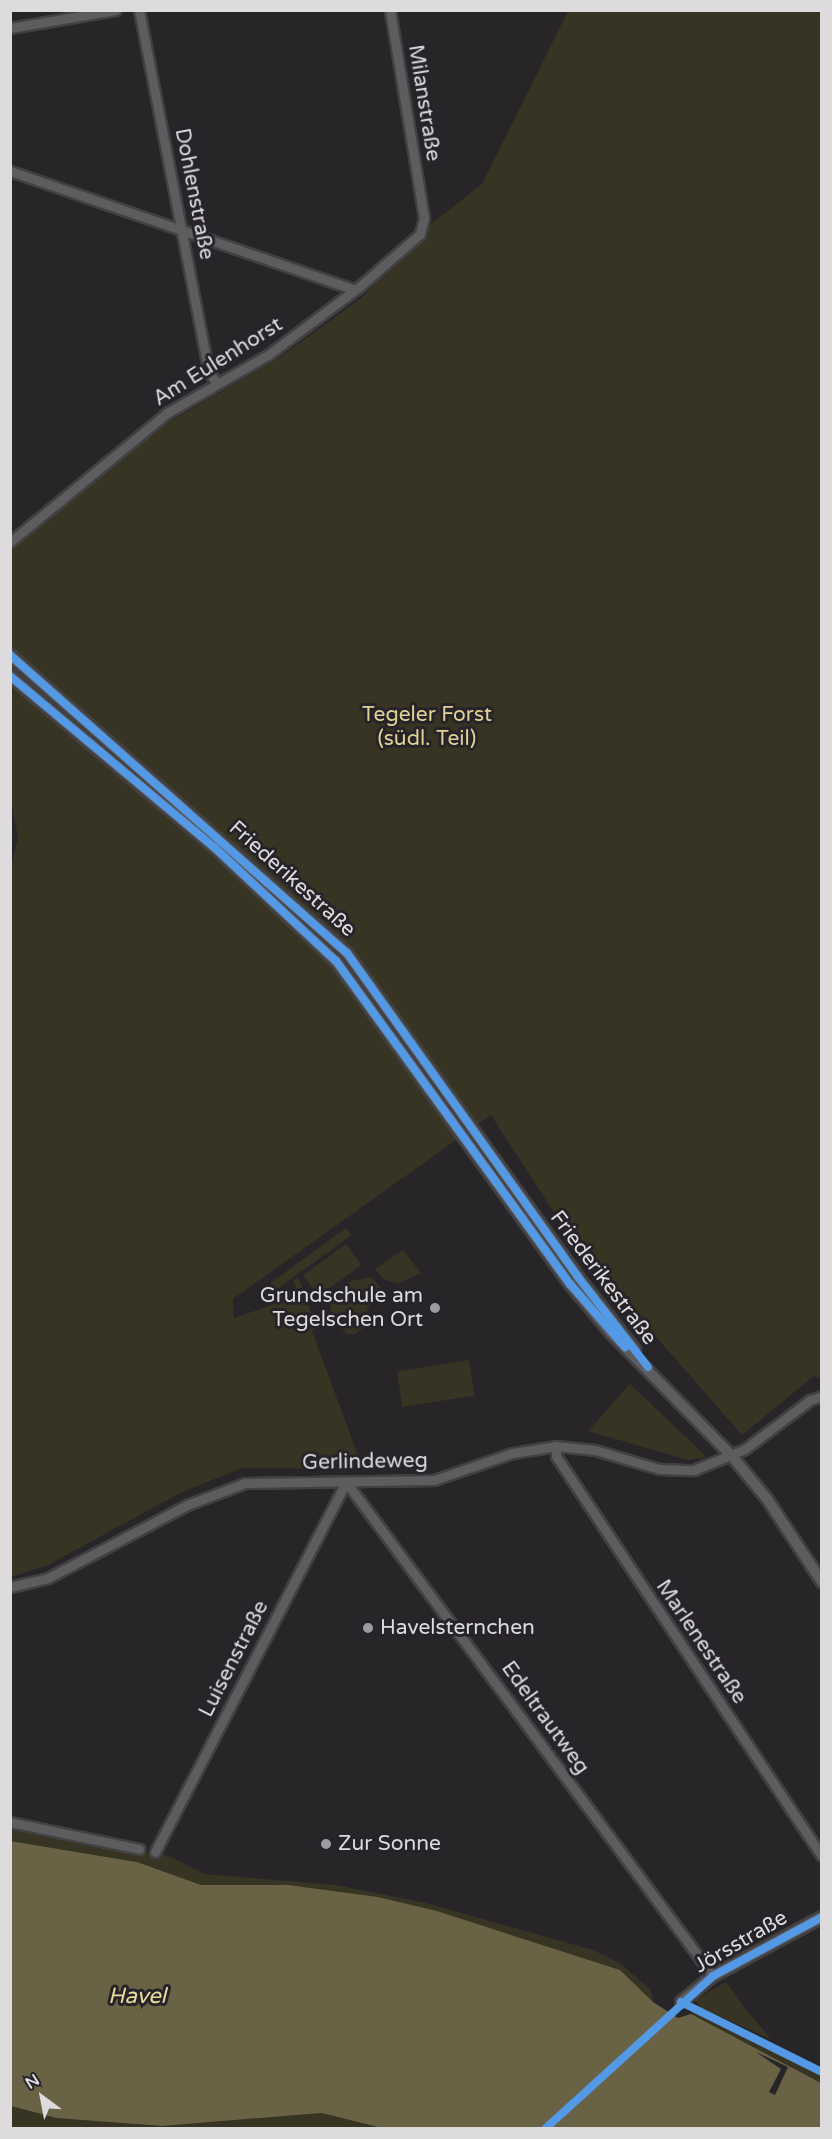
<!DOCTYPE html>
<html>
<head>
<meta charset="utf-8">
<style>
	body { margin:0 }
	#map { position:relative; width:832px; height:2139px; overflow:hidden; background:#272528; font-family:"Varela Round",sans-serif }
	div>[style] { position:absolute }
	.green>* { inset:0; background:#383423; transform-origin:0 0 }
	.water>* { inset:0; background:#6a6244 }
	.pier>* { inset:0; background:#272528 }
	.ferry>* { height:1.5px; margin-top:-0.75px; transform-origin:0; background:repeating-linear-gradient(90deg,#e9da9d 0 8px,transparent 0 14px) }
	.roads { filter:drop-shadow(2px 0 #414042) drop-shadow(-2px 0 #414042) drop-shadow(0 2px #414042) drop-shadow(0 -2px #414042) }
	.minor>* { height:9px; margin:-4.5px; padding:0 4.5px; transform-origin:4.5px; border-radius:4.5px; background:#5d5c5e }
	.tertiary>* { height:10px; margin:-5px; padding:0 5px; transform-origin:5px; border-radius:5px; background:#5d5c5e }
	.cycleway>* { height:8px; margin:-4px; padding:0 4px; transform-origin:4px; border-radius:4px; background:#5399e6 }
	.dots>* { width:16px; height:16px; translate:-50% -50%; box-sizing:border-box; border:3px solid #272429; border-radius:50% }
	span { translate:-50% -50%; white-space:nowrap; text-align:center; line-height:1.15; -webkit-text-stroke:6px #272429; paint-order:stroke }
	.street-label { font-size:21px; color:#dddbde }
	.park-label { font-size:21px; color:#e1d195 }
	.poi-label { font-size:21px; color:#dddbde }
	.right { translate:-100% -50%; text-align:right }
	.left { translate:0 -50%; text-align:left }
	.water-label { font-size:22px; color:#e9da9d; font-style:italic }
	.frame { position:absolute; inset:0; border:12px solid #dddbde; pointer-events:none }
	.north { position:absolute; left:12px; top:2067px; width:60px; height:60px; -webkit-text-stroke:4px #272429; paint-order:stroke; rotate:328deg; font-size:16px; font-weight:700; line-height:24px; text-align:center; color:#dddbde }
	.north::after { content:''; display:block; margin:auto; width:21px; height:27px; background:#dddbde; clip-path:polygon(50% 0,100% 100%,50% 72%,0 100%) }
</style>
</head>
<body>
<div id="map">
	<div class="green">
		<i style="clip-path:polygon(568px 11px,821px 11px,821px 1378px,814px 1376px,742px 1435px,573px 1242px,491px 1115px,233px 1299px,234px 1318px,299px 1296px,293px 1280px,299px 1278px,317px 1329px,312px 1331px,363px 1469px,242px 1468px,180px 1493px,48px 1565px,11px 1577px,10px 869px,18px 838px,10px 795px,10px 548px,137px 441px,279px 358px,361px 298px,419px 243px,430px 225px,482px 184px)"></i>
		<i style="left:346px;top:1228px;width:9px;height:93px;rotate:54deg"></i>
		<i style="left:346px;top:1244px;width:26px;height:53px;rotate:54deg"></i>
		<i style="clip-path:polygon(403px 1250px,421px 1273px,399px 1283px,385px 1280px,375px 1269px)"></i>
		<i style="clip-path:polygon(371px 1277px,384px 1291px,368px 1307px,364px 1327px,355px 1334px,347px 1334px,329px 1318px,332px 1297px,351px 1281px)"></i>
		<i style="left:469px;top:1360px;width:36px;height:73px;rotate:81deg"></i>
		<i style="clip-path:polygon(630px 1384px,707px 1457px,688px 1460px,588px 1431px)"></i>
		<i style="clip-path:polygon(10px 1825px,169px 1856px,204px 1874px,336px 1885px,426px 1903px,593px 1950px,620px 1963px,651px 1990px,653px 2002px,620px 1970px,437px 1911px,378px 1897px,289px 1885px,201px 1885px,137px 1862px,11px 1841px)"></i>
		<i style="clip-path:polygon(726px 1982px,744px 2007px,771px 2039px,701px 2008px,695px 2000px)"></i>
		<i style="clip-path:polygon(694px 2010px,821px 2076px,821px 2083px,691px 2014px)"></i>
		<i style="clip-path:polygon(10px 2106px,56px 2118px,162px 2126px,322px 2113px,382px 2128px,11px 2128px)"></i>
	</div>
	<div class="water">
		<i style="clip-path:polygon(10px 1841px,137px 1862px,201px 1885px,289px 1885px,378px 1897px,437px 1911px,620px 1970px,653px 2002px,678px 2018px,691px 2014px,821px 2083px,821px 2128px,382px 2128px,322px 2113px,162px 2126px,56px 2118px,11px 2106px)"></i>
	</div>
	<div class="pier">
		<i style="clip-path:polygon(756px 2052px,788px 2067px,775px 2095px,769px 2092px,781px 2069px)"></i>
	</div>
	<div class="ferry">
		<i style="left:546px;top:2128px;width:171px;rotate:-42.9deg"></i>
	</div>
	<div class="roads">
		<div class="minor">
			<i style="left:139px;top:10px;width:369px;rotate:79.1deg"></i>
			<i style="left:209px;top:372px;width:12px;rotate:55deg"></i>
			<i style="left:10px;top:28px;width:107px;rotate:-9.7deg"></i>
			<i style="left:10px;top:171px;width:365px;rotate:19deg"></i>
			<i style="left:10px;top:542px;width:203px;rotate:-39.4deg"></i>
			<i style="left:167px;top:413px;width:116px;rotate:-29.9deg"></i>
			<i style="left:268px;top:355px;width:114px;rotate:-36.8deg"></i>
			<i style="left:359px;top:287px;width:81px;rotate:-41deg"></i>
			<i style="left:420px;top:234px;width:16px;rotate:-76deg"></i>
			<i style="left:424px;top:218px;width:211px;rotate:-99.3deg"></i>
			<i style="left:556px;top:1446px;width:10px;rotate:90deg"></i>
			<i style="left:556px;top:1456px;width:480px;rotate:56.4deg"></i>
			<i style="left:346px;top:1482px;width:615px;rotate:53.39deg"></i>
			<i style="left:10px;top:1587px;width:39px;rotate:-13deg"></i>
			<i style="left:48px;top:1578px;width:157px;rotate:-27.7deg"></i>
			<i style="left:187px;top:1505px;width:62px;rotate:-20.8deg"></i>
			<i style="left:245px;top:1483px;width:189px;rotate:-0.9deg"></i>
			<i style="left:434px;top:1480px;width:83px;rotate:-18.9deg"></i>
			<i style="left:513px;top:1453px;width:44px;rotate:-9.2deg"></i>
			<i style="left:556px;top:1446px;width:39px;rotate:6deg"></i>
			<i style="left:595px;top:1450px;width:67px;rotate:16.5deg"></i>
			<i style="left:659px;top:1469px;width:35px;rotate:2deg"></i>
			<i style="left:694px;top:1470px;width:55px;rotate:-22.4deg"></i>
			<i style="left:745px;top:1449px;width:81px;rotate:-37deg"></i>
			<i style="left:810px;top:1400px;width:13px;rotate:-18deg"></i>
			<i style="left:10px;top:1822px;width:132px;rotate:11.8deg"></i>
			<i style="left:155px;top:1852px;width:416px;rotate:-62.7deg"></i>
		</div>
		<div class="tertiary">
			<i style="left:10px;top:655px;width:450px;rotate:41.5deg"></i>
			<i style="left:347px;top:953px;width:398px;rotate:54.5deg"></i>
			<i style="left:578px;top:1277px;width:93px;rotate:52deg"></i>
			<i style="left:10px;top:676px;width:266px;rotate:40deg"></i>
			<i style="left:214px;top:847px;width:167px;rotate:43.1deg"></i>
			<i style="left:336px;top:961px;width:399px;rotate:54.1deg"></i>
			<i style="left:570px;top:1284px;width:64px;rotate:50.1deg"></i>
			<i style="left:611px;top:1333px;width:171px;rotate:45.5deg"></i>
			<i style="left:731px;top:1455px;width:57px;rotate:50.7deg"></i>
			<i style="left:767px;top:1499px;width:100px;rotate:56.5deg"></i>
			<i style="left:681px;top:2002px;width:41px;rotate:-39.1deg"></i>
			<i style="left:713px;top:1976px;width:124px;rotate:-28.4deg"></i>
		</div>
	</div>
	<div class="cycleway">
		<i style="left:10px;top:655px;width:450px;rotate:41.5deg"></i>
		<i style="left:347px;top:953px;width:398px;rotate:54.5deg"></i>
		<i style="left:578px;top:1277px;width:114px;rotate:52.1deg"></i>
		<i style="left:10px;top:676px;width:266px;rotate:40deg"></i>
		<i style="left:214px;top:847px;width:167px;rotate:43.1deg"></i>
		<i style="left:336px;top:961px;width:399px;rotate:54.1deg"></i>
		<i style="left:570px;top:1284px;width:84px;rotate:48.9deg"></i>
		<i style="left:681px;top:2002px;width:157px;rotate:26.4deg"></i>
		<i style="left:546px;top:2128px;width:226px;rotate:-42.3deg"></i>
		<i style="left:713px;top:1976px;width:124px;rotate:-28.4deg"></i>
	</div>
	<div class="dots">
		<i style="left:435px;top:1308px;background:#9d9b9e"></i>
		<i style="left:368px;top:1628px;background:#9d9b9e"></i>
		<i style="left:326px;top:1844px;background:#9d9b9e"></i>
	</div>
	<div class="street-label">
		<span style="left:424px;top:103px;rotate:81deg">Milanstraße</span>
		<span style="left:194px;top:194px;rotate:79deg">Dohlenstraße</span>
		<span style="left:218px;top:362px;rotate:-32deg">Am Eulenhorst</span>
		<span style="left:292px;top:879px;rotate:42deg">Friederikestraße</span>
		<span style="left:603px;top:1278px;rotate:53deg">Friederikestraße</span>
		<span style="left:365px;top:1462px;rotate:-1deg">Gerlindeweg</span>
		<span style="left:701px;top:1642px;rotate:56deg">Marlenestraße</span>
		<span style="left:234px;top:1659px;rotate:-63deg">Luisenstraße</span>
		<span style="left:545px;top:1718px;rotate:54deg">Edeltrautweg</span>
		<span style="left:741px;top:1942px;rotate:-30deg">Jörsstraße</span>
	</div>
	<div class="park-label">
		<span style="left:427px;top:727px">Tegeler Forst<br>(südl. Teil)</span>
	</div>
	<div class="poi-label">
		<span class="right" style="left:423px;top:1308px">Grundschule am<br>Tegelschen Ort</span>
		<span class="left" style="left:380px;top:1628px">Havelsternchen</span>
		<span class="left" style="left:338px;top:1844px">Zur Sonne</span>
	</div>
	<div class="water-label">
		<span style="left:137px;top:1997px">Havel</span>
	</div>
	<div class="frame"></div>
	<div class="north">N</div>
</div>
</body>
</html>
